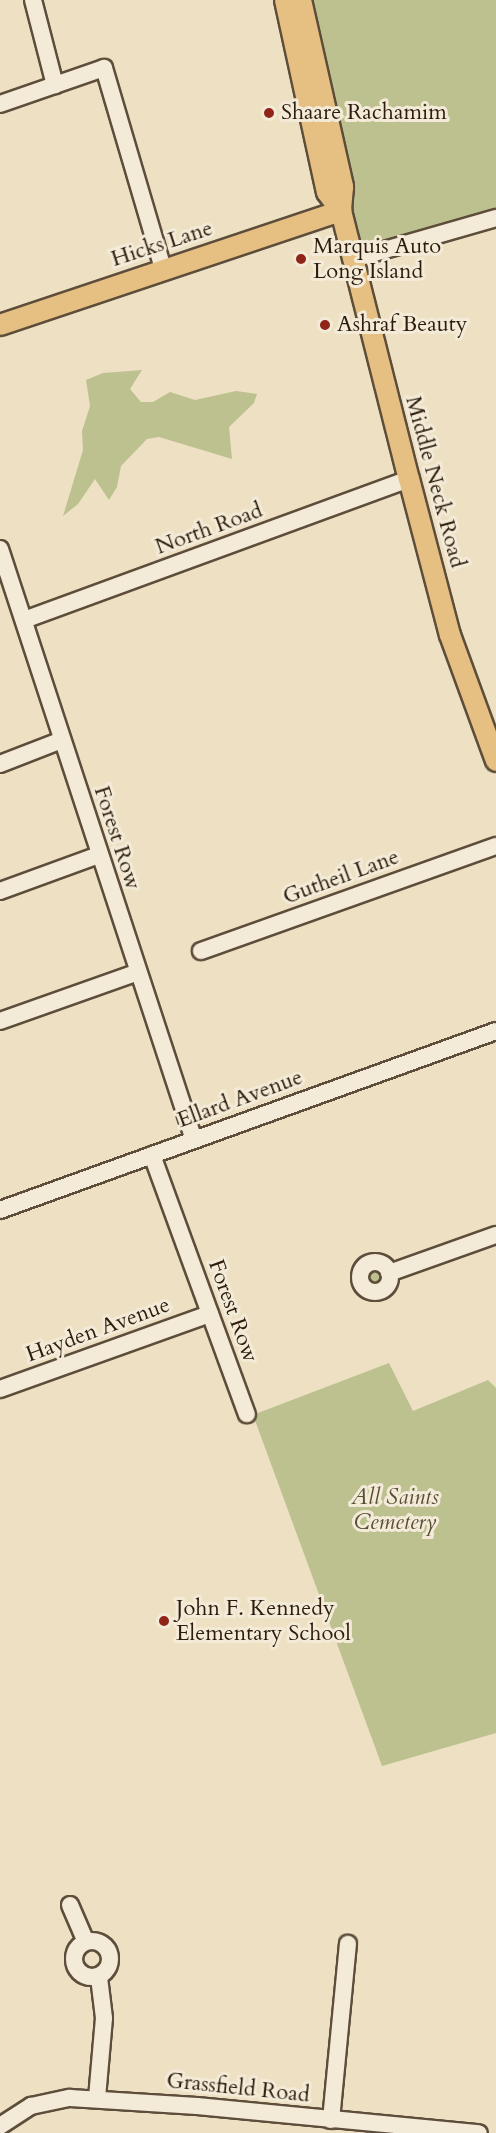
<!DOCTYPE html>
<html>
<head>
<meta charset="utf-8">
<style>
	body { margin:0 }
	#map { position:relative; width:496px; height:2133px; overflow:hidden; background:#ede0c3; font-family:Cardo,serif }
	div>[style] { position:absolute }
	.green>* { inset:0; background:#bdc190 }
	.round { border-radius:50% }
	.roads { filter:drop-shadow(2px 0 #5d4d3a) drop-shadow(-2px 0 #5d4d3a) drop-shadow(0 2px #5d4d3a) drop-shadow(0 -2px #5d4d3a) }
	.minor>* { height:16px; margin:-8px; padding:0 8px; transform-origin:8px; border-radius:8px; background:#f3ebd8 }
	.minor>.ring { margin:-8px; padding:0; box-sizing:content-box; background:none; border:16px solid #f3ebd8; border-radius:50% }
	.major>* { height:20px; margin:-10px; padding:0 10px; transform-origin:10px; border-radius:10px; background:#e6c082 }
	.dots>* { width:16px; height:16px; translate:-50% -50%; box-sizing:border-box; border:3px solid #f3ebd8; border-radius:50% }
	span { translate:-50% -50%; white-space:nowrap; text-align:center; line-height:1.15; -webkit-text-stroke:6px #f3ebd8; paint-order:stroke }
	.poi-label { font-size:22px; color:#2d1c0c }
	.left { translate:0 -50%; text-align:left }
	.street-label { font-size:22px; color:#2d1c0c }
	.park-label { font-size:22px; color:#584e34; font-style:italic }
</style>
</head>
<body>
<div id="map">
	<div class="green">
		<i style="clip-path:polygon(292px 0,496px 0,496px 218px,353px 259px)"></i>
		<i style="clip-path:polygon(142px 370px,130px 389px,141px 402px,153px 402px,170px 392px,195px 400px,236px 391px,257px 394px,254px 403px,229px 427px,232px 459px,159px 437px,147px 439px,121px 466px,117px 487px,109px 500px,95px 479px,78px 504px,63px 516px,83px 450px,82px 431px,90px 406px,86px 380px,103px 373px)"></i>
		<i class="round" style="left:363px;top:1266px;width:24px;height:24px"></i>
		<i style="clip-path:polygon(389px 1363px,413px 1411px,488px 1380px,496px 1388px,496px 1733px,382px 1766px,253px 1415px)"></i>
	</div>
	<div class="roads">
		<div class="minor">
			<i style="left:33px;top:0;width:88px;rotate:75.5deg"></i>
			<i style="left:0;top:104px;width:110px;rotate:-19.1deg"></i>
			<i style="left:104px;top:68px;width:209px;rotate:73.6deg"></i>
			<i style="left:353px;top:259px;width:149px;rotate:-16deg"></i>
			<i style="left:0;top:549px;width:622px;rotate:71.83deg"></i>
			<i style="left:24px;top:620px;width:410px;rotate:-20.1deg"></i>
			<i style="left:0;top:764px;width:66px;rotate:-21.2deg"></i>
			<i style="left:0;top:891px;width:105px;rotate:-20deg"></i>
			<i style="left:201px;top:951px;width:313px;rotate:-19.6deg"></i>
			<i style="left:0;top:1021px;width:146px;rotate:-19.5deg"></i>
			<i style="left:152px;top:1155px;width:276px;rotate:69.9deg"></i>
			<i style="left:0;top:1210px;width:527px;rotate:-19.84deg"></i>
			<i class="ring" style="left:360px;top:1262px;width:14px;height:14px"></i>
			<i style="left:389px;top:1273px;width:114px;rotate:-19.6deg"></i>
			<i style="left:0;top:1389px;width:223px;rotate:-19.7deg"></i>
			<i style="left:70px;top:1905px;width:40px;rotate:66.6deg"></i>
			<i class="ring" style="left:74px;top:1941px;width:20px;height:20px"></i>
			<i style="left:97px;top:2098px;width:80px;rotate:-85deg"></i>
			<i style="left:104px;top:2018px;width:41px;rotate:-97deg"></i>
			<i style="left:331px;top:2120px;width:177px;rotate:-84.5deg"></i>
			<i style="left:0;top:2126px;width:37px;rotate:-33deg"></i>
			<i style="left:31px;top:2106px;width:40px;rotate:-12deg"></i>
			<i style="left:70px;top:2098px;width:127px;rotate:3.6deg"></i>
			<i style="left:197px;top:2106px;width:283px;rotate:5.5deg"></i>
		</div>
		<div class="major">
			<i style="left:285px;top:0;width:197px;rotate:77.7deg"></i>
			<i style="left:327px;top:192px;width:24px;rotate:54deg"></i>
			<i style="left:301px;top:0;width:192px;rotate:77.3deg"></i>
			<i style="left:343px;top:187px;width:24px;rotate:95deg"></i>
			<i style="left:341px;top:211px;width:276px;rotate:75.8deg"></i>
			<i style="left:409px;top:479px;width:161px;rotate:75.3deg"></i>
			<i style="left:450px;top:635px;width:134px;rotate:69.9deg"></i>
			<i style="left:0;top:325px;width:360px;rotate:-18.5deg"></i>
		</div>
	</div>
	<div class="dots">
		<i style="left:269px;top:113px;background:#8f2418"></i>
		<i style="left:301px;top:259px;background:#8f2418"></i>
		<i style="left:325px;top:325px;background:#8f2418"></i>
		<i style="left:164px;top:1621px;background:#8f2418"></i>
	</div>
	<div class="poi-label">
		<span class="left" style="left:281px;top:113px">Shaare Rachamim</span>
		<span class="left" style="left:313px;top:259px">Marquis Auto<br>Long Island</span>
		<span class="left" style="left:337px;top:325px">Ashraf Beauty</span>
		<span class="left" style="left:176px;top:1621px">John F. Kennedy<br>Elementary School</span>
	</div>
	<div class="street-label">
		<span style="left:162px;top:244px;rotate:-18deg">Hicks Lane</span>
		<span style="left:435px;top:482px;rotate:75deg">Middle Neck Road</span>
		<span style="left:209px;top:529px;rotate:-20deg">North Road</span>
		<span style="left:117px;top:838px;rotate:72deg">Forest Row</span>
		<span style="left:341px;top:877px;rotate:-20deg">Gutheil Lane</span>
		<span style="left:240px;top:1099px;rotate:-20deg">Ellard Avenue</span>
		<span style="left:233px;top:1311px;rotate:70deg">Forest Row</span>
		<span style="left:98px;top:1330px;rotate:-20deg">Hayden Avenue</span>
		<span style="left:238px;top:2088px;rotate:6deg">Grassfield Road</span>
	</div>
	<div class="park-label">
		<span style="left:395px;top:1510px">All Saints<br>Cemetery</span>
	</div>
</div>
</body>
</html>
